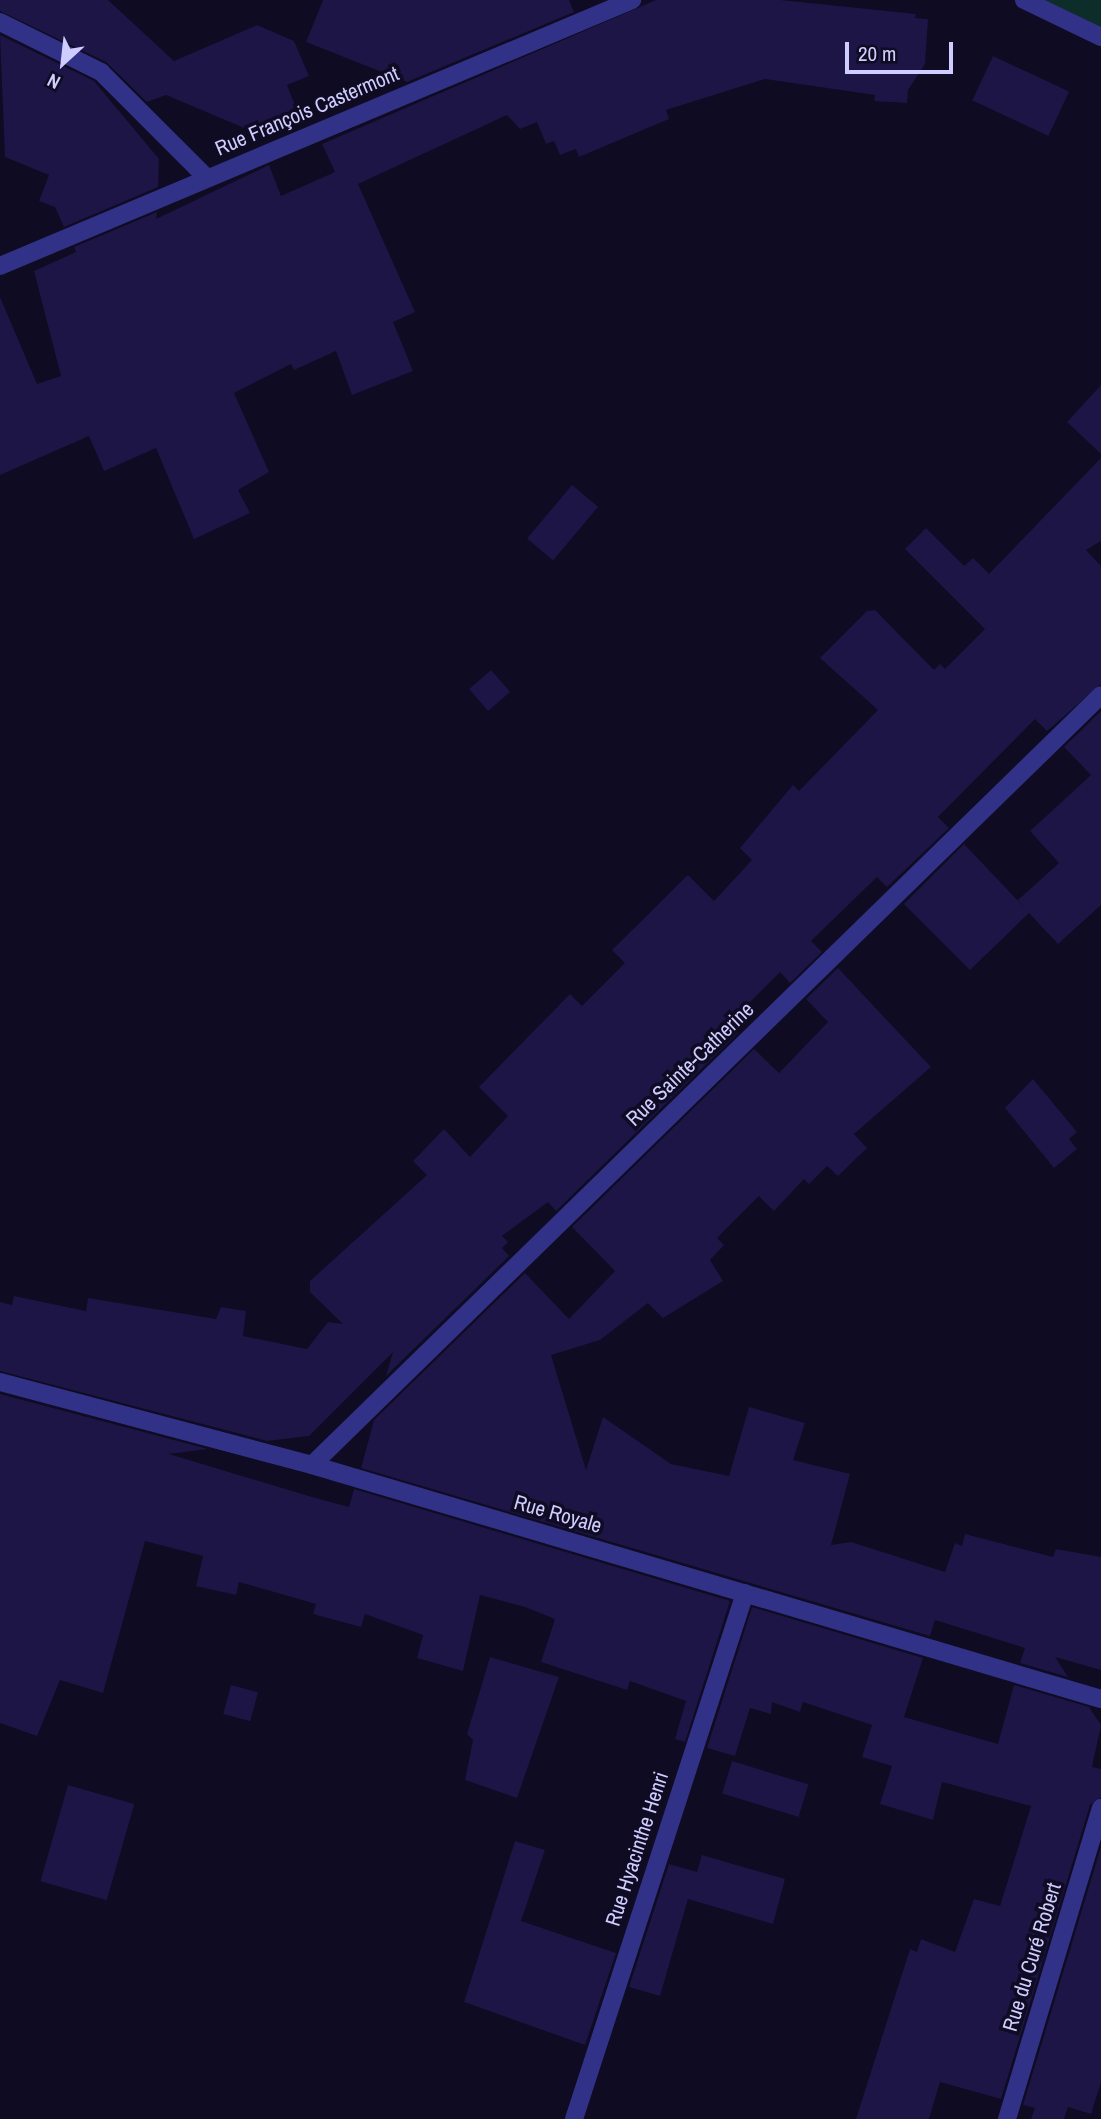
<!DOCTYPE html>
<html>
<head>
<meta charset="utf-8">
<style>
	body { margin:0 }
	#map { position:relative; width:1101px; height:2119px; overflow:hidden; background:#0e0b22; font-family:"Archivo Narrow",sans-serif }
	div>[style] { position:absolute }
	.green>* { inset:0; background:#0d2d2a }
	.building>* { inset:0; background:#1c1545; transform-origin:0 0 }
	.street>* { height:18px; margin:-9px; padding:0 9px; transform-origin:9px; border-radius:9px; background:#313287 }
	span { translate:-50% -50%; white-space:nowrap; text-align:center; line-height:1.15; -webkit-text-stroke:7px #0e0b22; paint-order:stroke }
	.street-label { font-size:21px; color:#cfccff }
	.north { position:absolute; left:28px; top:28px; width:70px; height:70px; -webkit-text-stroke:5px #0e0b22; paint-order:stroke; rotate:207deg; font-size:19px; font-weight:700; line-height:28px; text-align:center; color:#cfccff }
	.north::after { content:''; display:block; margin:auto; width:24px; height:32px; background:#cfccff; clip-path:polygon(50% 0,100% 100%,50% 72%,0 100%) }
	.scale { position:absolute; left:845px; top:42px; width:108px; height:32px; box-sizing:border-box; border:4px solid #cfccff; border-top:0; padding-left:9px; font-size:21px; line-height:24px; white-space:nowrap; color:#cfccff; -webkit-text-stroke:5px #0e0b22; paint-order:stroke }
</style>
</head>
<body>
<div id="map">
	<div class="green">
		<i style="clip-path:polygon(1024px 0,1101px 0,1101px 37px)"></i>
	</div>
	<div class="building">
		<i style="clip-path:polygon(0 0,108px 0,174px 61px,257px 25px,294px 41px,309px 76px,287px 85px,300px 118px,261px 135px,166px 95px,147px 102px,106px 62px,0 11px)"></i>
		<i style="clip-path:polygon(323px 0,569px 0,574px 12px,407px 82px,306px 42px)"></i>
		<i style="clip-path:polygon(656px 0,781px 0,916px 14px,915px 18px,928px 19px,925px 64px,908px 90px,907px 103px,874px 101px,875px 95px,765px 79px,666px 110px,669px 119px,579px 157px,576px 149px,560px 155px,554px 141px,546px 144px,537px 122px,520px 129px,507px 115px,358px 184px,415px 312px,393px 322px,413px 371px,352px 395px,336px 351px,294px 370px,291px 364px,234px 393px,269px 472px,238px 490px,250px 513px,194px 539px,156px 448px,104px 471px,89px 436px,0 475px,0 297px,37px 384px,61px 376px,34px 271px,76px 252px,74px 247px,157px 212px,156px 219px,269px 165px,281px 196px,335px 172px,322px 144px)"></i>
		<i style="clip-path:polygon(0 35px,94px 81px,159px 159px,158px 187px,64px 227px,55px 207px,39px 201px,49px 175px,5px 157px)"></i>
		<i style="left:993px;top:56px;width:84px;height:49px;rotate:25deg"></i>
		<i style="clip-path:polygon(1101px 385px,1101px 454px,1067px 422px)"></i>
		<i style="clip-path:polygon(1101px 458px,1101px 541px,1086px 550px,1101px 566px,1101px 684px,1047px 731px,1035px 719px,938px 817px,949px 828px,887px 887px,877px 877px,843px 910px,811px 941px,822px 952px,790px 983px,780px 972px,728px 1024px,738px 1033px,556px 1211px,548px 1202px,502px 1236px,508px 1242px,502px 1248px,509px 1256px,386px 1376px,393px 1352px,309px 1436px,267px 1441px,0 1371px,0 1302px,12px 1305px,14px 1296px,86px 1311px,88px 1298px,216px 1319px,221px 1307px,246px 1311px,243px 1336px,307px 1349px,328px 1322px,343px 1324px,310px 1292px,310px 1281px,427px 1175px,413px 1161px,444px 1129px,470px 1157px,508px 1116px,479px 1087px,570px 994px,582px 1006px,625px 963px,612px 950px,688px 875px,714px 901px,752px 860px,740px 848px,793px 785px,799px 791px,878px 710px,820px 658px,867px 611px,875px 610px,934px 670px,940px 664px,945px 669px,985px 629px,905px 549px,926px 528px,964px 566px,973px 558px,989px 574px)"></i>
		<i style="left:572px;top:485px;width:34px;height:70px;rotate:40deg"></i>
		<i style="left:491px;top:670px;width:29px;height:29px;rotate:49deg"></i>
		<i style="clip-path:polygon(1101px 711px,1101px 905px,1058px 944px,1029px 913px,970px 970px,904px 904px,964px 844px,1025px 908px,1018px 900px,1059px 863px,1030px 831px,1091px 775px,1064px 747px)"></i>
		<i style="clip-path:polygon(838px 968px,931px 1067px,854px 1134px,867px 1148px,838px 1176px,827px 1166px,809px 1184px,804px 1179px,774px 1211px,759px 1196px,717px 1238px,724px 1245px,710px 1260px,723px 1281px,663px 1318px,648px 1303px,600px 1340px,551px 1355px,586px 1470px,603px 1417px,671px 1464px,729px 1476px,749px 1407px,805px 1423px,793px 1460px,850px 1474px,831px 1545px,851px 1542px,945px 1572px,955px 1543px,962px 1546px,965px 1534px,1053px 1557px,1056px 1549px,1101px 1557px,1101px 1670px,1055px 1657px,1068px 1677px,1020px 1663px,1025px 1648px,935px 1620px,930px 1636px,361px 1468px,374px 1420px,525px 1273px,569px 1319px,615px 1271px,572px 1227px,754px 1049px,779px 1073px,828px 1022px,806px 999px)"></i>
		<i style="clip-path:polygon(1033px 1079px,1077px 1132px,1069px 1139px,1077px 1149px,1054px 1168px,1005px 1108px)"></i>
		<i style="clip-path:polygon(0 1394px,208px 1449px,169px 1454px,312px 1497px,349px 1507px,354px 1489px,730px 1601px,685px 1742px,675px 1739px,686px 1701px,630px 1681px,627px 1690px,541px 1662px,555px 1619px,525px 1607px,480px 1595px,463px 1671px,417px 1658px,423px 1635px,365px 1614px,361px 1627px,313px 1614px,316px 1604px,239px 1582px,236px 1595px,196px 1586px,203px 1556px,145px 1541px,103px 1693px,60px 1680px,37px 1736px,0 1723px)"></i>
		<i style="clip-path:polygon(752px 1607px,923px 1658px,904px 1717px,998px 1744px,1014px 1685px,1089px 1707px,1101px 1725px,1092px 1767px,1101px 1769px,1101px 1797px,1090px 1805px,1001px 2099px,940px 2082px,929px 2119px,856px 2119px,910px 1949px,917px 1952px,921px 1939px,955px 1952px,974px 1899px,1000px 1906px,1031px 1806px,942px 1782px,933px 1820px,880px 1804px,892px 1766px,862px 1757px,872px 1725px,803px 1702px,800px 1712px,772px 1702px,771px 1714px,750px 1708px,735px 1756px,707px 1748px)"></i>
		<i style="clip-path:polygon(490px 1657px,559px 1677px,517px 1798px,465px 1780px,473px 1740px,467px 1734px)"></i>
		<i style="left:231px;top:1685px;width:28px;height:30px;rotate:15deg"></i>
		<i style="left:732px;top:1761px;width:80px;height:34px;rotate:17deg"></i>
		<i style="left:68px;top:1785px;width:69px;height:100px;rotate:16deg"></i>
		<i style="clip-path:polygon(515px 1841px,545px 1850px,521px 1921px,616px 1953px,585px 2045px,464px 2002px)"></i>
		<i style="clip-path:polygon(1101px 1847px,1101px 2082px,1091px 2114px,1068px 2107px,1064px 2119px,1031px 2119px,1035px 2108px,1023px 2105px)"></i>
		<i style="clip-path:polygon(702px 1855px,785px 1879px,773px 1924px,688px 1899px,660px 1996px,629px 1987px,669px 1864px,697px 1872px)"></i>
	</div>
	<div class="street">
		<i style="left:1024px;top:0;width:85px;rotate:25.7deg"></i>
		<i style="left:0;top:22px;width:113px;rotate:26.3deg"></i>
		<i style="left:101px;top:72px;width:150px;rotate:45deg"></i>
		<i style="left:0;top:266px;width:686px;rotate:-22.83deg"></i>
		<i style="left:0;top:1382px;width:323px;rotate:14.9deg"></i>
		<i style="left:312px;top:1465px;width:823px;rotate:16.52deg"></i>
		<i style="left:312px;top:1465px;width:1102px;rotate:-44.3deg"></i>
		<i style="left:574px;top:2119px;width:553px;rotate:-71.99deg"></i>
		<i style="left:1007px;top:2119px;width:325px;rotate:-73.2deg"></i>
	</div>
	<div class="street-label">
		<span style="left:307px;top:111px;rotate:-23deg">Rue François Castermont</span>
		<span style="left:690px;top:1064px;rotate:-44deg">Rue Sainte-Catherine</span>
		<span style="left:558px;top:1514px;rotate:16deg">Rue Royale</span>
		<span style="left:637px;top:1849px;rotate:-72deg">Rue Hyacinthe Henri</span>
		<span style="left:1032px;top:1957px;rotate:-73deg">Rue du Curé Robert</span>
	</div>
	<div class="north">N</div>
	<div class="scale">20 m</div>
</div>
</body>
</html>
